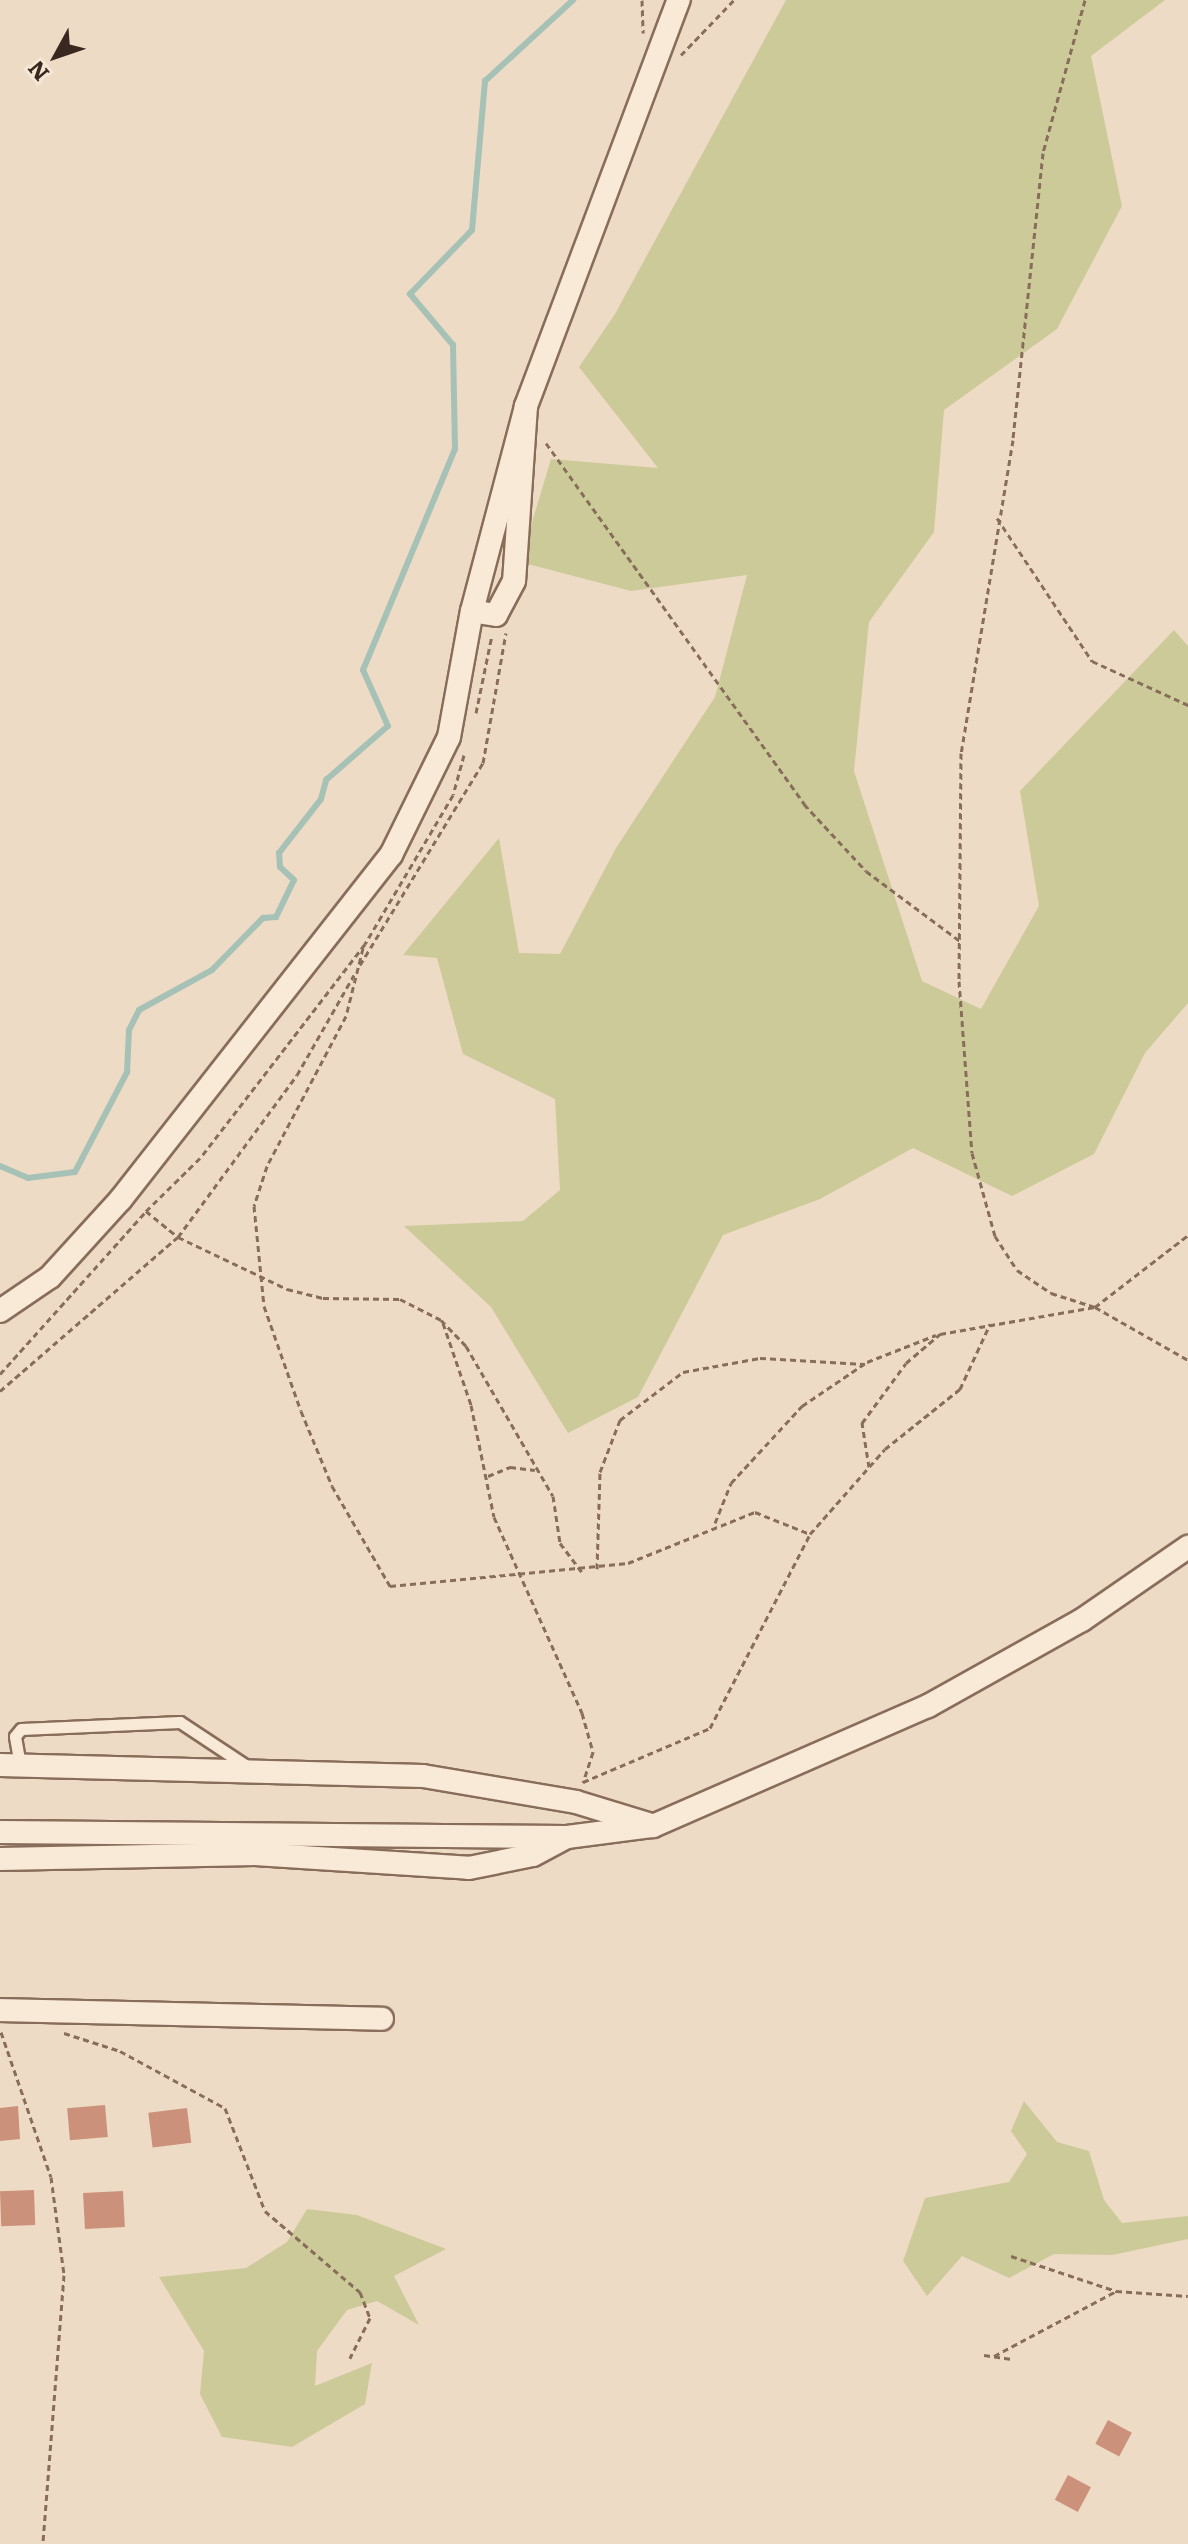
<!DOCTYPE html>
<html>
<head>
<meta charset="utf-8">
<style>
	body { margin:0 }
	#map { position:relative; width:1188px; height:2544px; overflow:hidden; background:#eedbc5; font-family:Literata,serif }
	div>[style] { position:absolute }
	.green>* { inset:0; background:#ccca99 }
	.stream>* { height:6px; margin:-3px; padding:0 3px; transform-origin:3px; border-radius:3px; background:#a6c1b5 }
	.building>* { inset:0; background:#cc917b; transform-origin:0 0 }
	.path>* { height:3px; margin-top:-1.5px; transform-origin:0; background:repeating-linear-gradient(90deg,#896d5b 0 6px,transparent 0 10px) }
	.roads { filter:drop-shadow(2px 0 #896d5b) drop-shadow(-2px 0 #896d5b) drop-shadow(0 2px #896d5b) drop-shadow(0 -2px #896d5b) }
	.service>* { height:11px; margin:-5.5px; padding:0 5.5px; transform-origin:5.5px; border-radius:5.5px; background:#f9ead8 }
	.minor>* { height:22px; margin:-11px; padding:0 11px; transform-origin:11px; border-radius:11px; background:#f9ead8 }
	span { translate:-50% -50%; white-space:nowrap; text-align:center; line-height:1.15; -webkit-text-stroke:6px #f5e7d4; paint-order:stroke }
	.north { position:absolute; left:16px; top:16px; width:80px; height:80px; -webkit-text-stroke:6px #f5e7d4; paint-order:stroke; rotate:230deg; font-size:22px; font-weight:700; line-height:32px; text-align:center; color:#39281f }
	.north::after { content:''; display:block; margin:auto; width:28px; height:36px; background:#39281f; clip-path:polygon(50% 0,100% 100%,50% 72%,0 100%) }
</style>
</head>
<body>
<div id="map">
	<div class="green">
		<i style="clip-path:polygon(786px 0,1165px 0,1091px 56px,1122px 206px,1057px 329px,944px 410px,934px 532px,869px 622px,854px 771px,922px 981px,981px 1009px,1039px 906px,1020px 791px,1174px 630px,1188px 646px,1188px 1003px,1145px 1053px,1094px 1154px,1012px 1196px,913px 1148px,820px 1199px,723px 1235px,638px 1397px,568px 1433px,491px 1307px,404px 1226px,523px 1221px,560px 1190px,555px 1099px,463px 1054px,437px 958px,403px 955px,499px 838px,519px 953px,560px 954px,616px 848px,715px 697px,747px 575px,631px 591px,520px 562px,551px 459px,658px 468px,579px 367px,615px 314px)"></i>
		<i style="clip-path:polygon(1024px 2101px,1057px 2142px,1089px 2151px,1104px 2200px,1122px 2223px,1188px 2216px,1188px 2239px,1112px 2255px,1054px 2254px,1009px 2278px,962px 2256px,927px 2296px,903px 2261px,925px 2198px,1009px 2182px,1027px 2154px,1011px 2131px)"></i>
		<i style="clip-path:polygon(307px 2209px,357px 2215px,446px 2249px,394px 2276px,419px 2325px,377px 2301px,347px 2310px,317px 2351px,315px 2386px,372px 2363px,365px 2404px,292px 2447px,222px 2437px,200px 2394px,204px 2351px,159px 2277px,246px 2268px,287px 2242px)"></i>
	</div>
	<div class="stream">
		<i style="left:0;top:1166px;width:30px;rotate:23deg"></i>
		<i style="left:28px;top:1178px;width:47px;rotate:-7.3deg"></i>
		<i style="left:75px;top:1172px;width:113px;rotate:-62.5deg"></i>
		<i style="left:127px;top:1072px;width:42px;rotate:-87.3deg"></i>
		<i style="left:129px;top:1030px;width:22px;rotate:-63deg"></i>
		<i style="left:139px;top:1010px;width:83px;rotate:-28.7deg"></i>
		<i style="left:212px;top:970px;width:73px;rotate:-45.6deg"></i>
		<i style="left:263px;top:918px;width:13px;rotate:-4deg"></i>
		<i style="left:276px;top:917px;width:41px;rotate:-64.1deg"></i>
		<i style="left:294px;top:880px;width:19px;rotate:-137deg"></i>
		<i style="left:280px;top:867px;width:14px;rotate:-94deg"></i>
		<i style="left:279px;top:853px;width:68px;rotate:-52.1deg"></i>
		<i style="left:321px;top:799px;width:20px;rotate:-75deg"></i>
		<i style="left:326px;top:780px;width:82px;rotate:-41.1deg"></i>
		<i style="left:388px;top:726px;width:61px;rotate:-114.1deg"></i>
		<i style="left:363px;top:670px;width:239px;rotate:-67.4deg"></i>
		<i style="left:455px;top:449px;width:104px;rotate:-91.1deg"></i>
		<i style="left:453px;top:345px;width:67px;rotate:-130.1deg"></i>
		<i style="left:410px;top:294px;width:89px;rotate:-45.9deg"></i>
		<i style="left:472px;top:230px;width:150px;rotate:-85deg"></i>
		<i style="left:485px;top:81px;width:120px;rotate:-42.6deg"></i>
	</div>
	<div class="building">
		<i style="left:105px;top:2105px;width:32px;height:38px;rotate:85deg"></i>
		<i style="clip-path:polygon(18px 2106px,20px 2139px,0 2141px,0 2108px)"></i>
		<i style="left:187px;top:2108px;width:35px;height:39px;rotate:83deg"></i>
		<i style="left:34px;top:2190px;width:35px;height:34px;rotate:88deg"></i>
		<i style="left:123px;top:2191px;width:36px;height:40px;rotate:87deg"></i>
		<i style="left:1108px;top:2420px;width:27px;height:27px;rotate:28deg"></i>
		<i style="left:1068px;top:2475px;width:26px;height:28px;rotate:28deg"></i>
	</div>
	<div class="path">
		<i style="left:642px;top:0;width:33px;rotate:88deg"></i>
		<i style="left:1085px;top:0;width:159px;rotate:105.4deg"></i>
		<i style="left:1043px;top:153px;width:289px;rotate:96deg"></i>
		<i style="left:1013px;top:440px;width:317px;rotate:99.4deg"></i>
		<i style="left:961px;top:753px;width:228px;rotate:90.5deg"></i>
		<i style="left:959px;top:981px;width:172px;rotate:85.7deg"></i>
		<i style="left:972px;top:1153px;width:86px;rotate:74.5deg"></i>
		<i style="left:995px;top:1236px;width:40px;rotate:57.1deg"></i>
		<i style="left:1017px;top:1270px;width:41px;rotate:34.1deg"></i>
		<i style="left:1051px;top:1293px;width:46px;rotate:17.7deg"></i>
		<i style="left:1095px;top:1307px;width:118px;rotate:-37.7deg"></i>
		<i style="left:681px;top:55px;width:76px;rotate:-46.1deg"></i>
		<i style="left:546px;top:443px;width:444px;rotate:54.4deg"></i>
		<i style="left:804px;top:804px;width:91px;rotate:47.2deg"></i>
		<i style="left:866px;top:871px;width:117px;rotate:36.7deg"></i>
		<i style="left:997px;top:518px;width:172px;rotate:56.4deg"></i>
		<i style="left:1092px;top:661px;width:106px;rotate:24.6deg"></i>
		<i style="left:476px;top:713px;width:80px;rotate:-78.4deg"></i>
		<i style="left:464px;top:755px;width:41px;rotate:105.4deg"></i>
		<i style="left:453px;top:795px;width:173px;rotate:120.6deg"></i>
		<i style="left:365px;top:944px;width:270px;rotate:127.6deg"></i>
		<i style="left:200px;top:1158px;width:76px;rotate:135.5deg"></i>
		<i style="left:146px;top:1211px;width:41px;rotate:39.1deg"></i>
		<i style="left:178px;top:1237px;width:121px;rotate:25.5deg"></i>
		<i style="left:287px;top:1289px;width:37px;rotate:14deg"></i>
		<i style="left:323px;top:1298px;width:77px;rotate:0.7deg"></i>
		<i style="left:400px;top:1299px;width:46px;rotate:27.1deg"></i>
		<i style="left:441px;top:1320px;width:36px;rotate:46deg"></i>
		<i style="left:466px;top:1346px;width:173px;rotate:59.9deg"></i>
		<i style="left:553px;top:1496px;width:48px;rotate:81.5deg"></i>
		<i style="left:560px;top:1543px;width:36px;rotate:53deg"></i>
		<i style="left:363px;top:948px;width:70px;rotate:104deg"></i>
		<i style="left:346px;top:1016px;width:170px;rotate:117.8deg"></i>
		<i style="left:267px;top:1166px;width:42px;rotate:108deg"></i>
		<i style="left:254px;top:1206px;width:100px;rotate:84.3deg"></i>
		<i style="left:264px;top:1306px;width:111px;rotate:70.6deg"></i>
		<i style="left:301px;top:1411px;width:81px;rotate:67.5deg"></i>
		<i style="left:332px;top:1486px;width:116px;rotate:59.9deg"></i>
		<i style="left:390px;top:1586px;width:239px;rotate:-5.5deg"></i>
		<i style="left:628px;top:1563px;width:137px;rotate:-21.9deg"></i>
		<i style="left:755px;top:1512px;width:59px;rotate:21.8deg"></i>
		<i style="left:360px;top:965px;width:237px;rotate:-58.7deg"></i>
		<i style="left:483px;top:763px;width:132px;rotate:-80deg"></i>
		<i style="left:443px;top:1323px;width:87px;rotate:71.1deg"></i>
		<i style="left:471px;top:1405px;width:114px;rotate:78.4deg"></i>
		<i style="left:494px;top:1517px;width:215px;rotate:65.8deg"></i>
		<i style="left:582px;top:1713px;width:41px;rotate:74.2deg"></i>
		<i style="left:593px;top:1752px;width:32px;rotate:108deg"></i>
		<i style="left:0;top:1374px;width:219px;rotate:-48.1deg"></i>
		<i style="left:0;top:1391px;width:235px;rotate:-40.9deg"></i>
		<i style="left:178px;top:1237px;width:201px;rotate:-53.7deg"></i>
		<i style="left:297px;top:1075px;width:115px;rotate:-60.3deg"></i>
		<i style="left:869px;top:1467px;width:45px;rotate:-99deg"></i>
		<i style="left:862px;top:1423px;width:74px;rotate:-53.7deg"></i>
		<i style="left:906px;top:1363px;width:45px;rotate:-40.5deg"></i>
		<i style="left:940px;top:1334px;width:157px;rotate:-9.9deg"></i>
		<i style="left:1095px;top:1307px;width:107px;rotate:29.7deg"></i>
		<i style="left:488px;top:1476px;width:24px;rotate:-22deg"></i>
		<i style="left:510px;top:1467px;width:25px;rotate:7deg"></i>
		<i style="left:715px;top:1523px;width:43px;rotate:-68.2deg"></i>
		<i style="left:731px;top:1483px;width:105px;rotate:-47.3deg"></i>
		<i style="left:802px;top:1406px;width:78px;rotate:-34.1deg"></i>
		<i style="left:867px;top:1362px;width:74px;rotate:-21.4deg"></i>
		<i style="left:597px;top:1569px;width:97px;rotate:-88.2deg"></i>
		<i style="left:600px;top:1472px;width:56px;rotate:-69deg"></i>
		<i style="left:620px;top:1420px;width:79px;rotate:-37.3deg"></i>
		<i style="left:683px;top:1372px;width:78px;rotate:-10.3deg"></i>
		<i style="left:760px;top:1358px;width:104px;rotate:3.3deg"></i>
		<i style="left:583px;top:1782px;width:138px;rotate:-23deg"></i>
		<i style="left:710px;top:1728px;width:218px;rotate:-62.7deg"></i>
		<i style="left:810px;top:1534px;width:113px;rotate:-48.6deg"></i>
		<i style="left:885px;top:1449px;width:96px;rotate:-38.7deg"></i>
		<i style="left:960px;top:1389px;width:72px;rotate:-65.2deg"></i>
		<i style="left:1px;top:2032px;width:153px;rotate:71deg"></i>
		<i style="left:51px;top:2177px;width:99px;rotate:82.4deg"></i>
		<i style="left:64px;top:2275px;width:270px;rotate:94.5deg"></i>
		<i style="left:64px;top:2033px;width:59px;rotate:17.8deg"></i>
		<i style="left:120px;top:2051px;width:119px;rotate:28.5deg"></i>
		<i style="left:225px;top:2108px;width:110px;rotate:68.8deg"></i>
		<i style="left:265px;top:2211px;width:125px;rotate:40.5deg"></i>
		<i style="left:360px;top:2292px;width:28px;rotate:69deg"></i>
		<i style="left:370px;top:2318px;width:45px;rotate:116.6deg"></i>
		<i style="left:1011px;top:2256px;width:111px;rotate:18.4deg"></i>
		<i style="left:1116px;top:2291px;width:72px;rotate:4deg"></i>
		<i style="left:984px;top:2355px;width:28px;rotate:8deg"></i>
		<i style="left:994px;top:2356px;width:138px;rotate:-28deg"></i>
	</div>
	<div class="roads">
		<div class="service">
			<i style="left:20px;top:1765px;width:29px;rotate:-100deg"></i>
			<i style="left:15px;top:1736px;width:9px;rotate:-49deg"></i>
			<i style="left:21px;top:1729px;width:159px;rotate:-2.5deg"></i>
			<i style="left:180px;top:1722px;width:85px;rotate:33.5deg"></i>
		</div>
		<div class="minor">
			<i style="left:526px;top:406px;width:175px;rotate:93.9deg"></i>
			<i style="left:514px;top:581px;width:38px;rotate:118deg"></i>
			<i style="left:496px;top:615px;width:24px;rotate:-171deg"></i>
			<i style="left:472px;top:611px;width:212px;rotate:-75.2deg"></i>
			<i style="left:526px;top:406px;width:434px;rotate:-69.4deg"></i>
			<i style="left:0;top:1311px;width:60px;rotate:-34.2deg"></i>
			<i style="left:50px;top:1277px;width:105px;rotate:-47.7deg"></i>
			<i style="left:121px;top:1199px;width:437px;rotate:-51.9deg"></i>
			<i style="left:391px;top:855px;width:131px;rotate:-63.8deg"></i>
			<i style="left:449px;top:737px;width:128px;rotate:-79.7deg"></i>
			<i style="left:0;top:1765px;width:423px;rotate:1.5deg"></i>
			<i style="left:423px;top:1776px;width:155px;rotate:9.6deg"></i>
			<i style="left:576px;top:1802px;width:78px;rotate:17deg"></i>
			<i style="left:0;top:1832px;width:567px;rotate:0.51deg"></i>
			<i style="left:567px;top:1837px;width:87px;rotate:-7.3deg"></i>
			<i style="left:653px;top:1826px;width:300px;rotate:-23.6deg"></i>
			<i style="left:928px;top:1706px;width:176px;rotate:-29.2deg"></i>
			<i style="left:1082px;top:1620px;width:129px;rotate:-34.6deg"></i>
			<i style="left:0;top:1859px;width:255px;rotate:-1.1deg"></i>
			<i style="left:255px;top:1854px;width:214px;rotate:3.7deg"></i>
			<i style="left:469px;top:1868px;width:65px;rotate:-11.5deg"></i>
			<i style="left:533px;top:1855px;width:36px;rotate:-28deg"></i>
			<i style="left:0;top:2010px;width:382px;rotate:1.3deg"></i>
		</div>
	</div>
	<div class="north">N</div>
</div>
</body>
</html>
